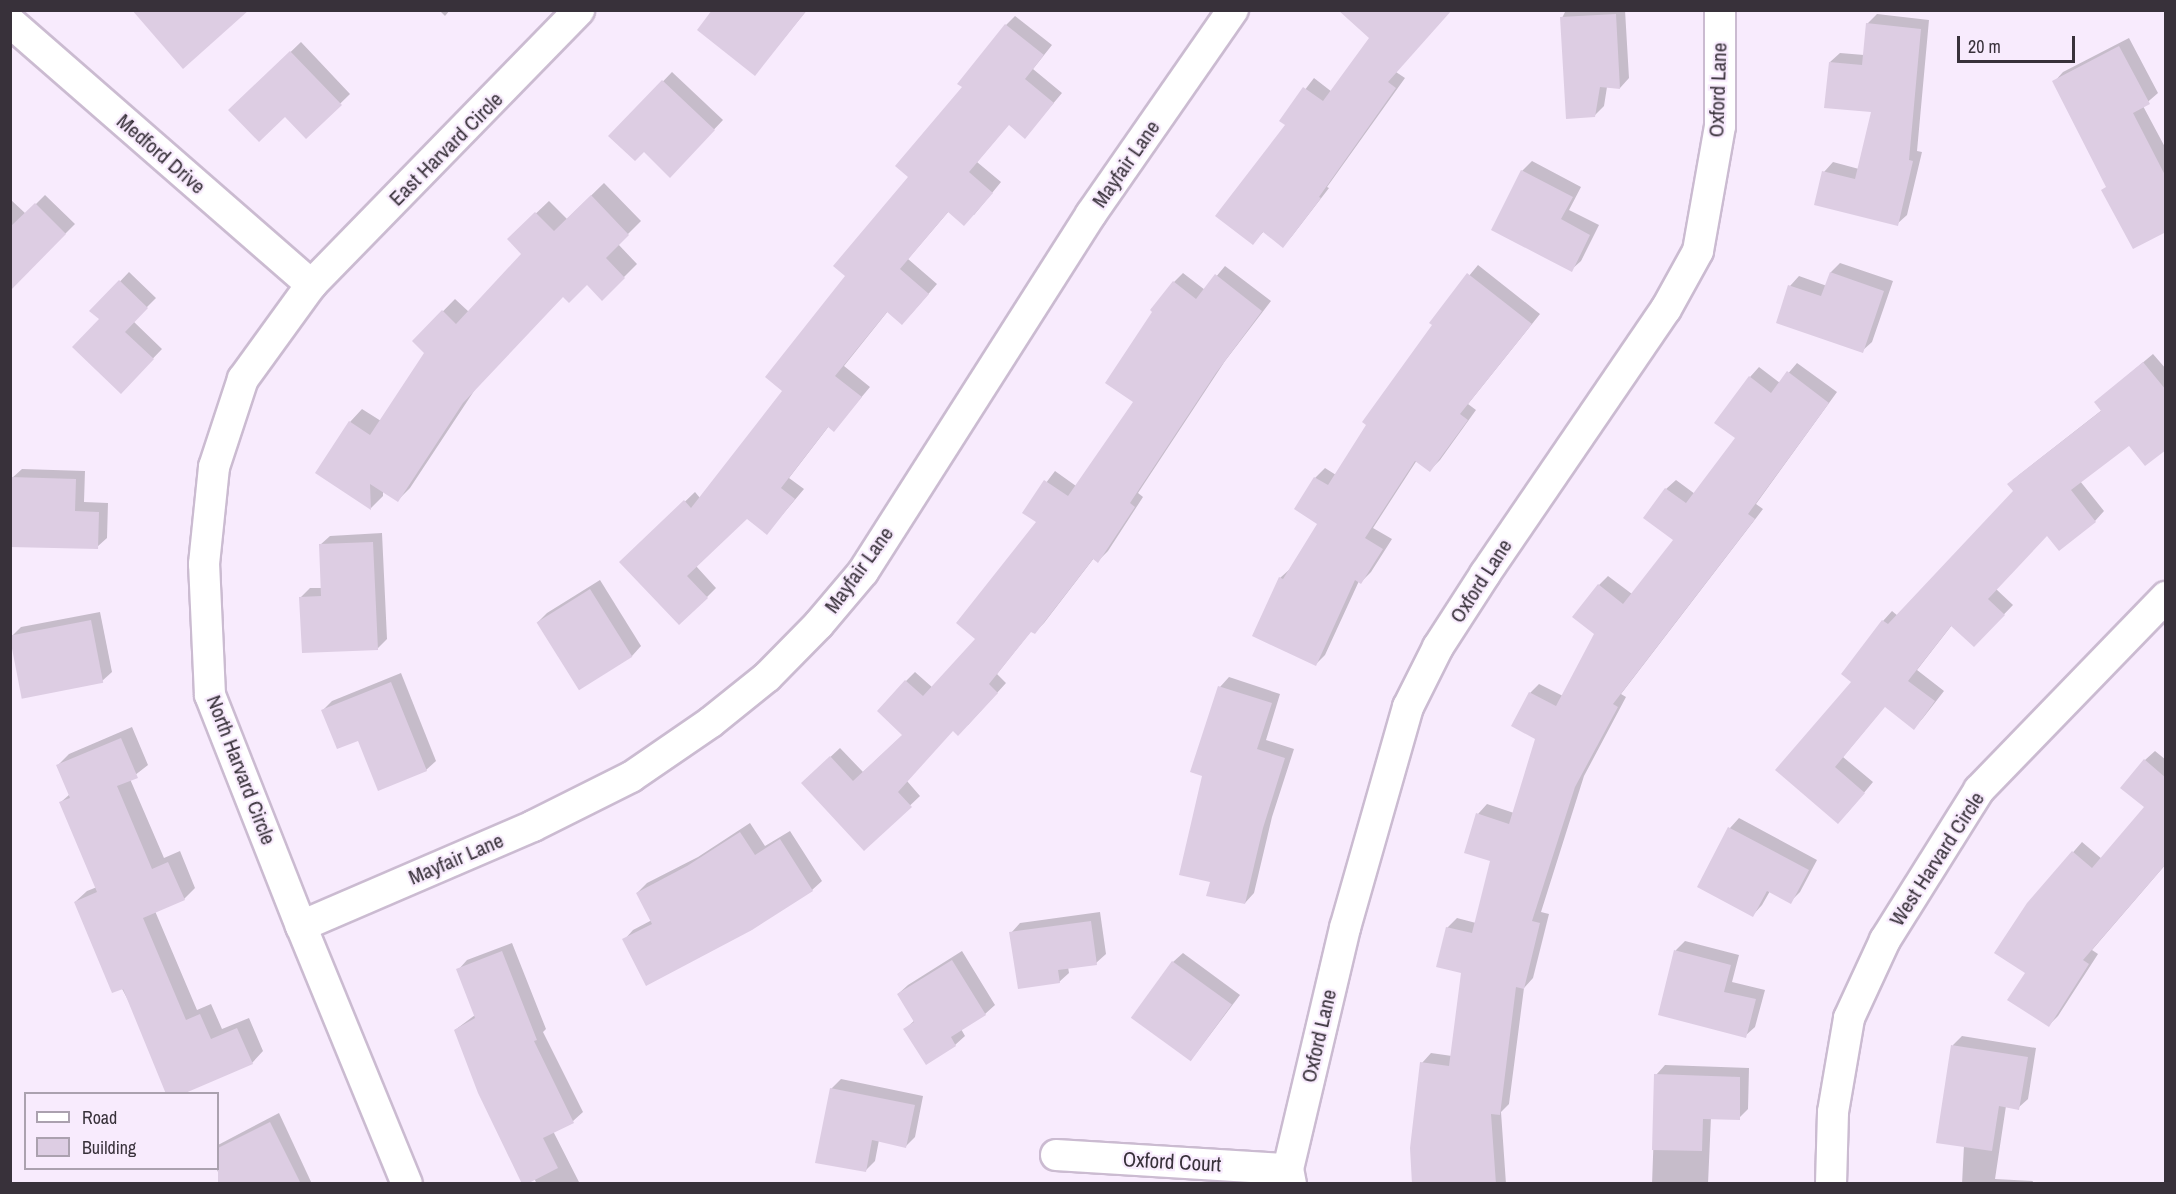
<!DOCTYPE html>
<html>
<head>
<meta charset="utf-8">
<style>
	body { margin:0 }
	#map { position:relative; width:2176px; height:1194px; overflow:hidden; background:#f8ebfd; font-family:"Archivo Narrow",sans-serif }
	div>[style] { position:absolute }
	.shadow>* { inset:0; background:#0003 }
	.building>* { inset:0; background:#ddcde3; transform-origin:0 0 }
	.roads { filter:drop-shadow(2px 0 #cbbbd1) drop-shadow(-2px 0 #cbbbd1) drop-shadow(0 2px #cbbbd1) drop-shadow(0 -2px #cbbbd1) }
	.street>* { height:30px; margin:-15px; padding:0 15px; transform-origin:15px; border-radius:15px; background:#fff }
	span { translate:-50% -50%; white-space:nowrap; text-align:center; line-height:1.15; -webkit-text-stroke:4.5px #f8ebfd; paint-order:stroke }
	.street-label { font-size:21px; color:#38313a }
	.frame { position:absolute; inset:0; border:12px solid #38313a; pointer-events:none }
	.legend { position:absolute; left:24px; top:1092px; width:195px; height:78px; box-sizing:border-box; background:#f8ebfd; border:2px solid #aba1af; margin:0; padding:8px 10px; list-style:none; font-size:18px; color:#38313a }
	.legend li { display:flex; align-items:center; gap:12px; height:30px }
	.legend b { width:30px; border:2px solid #aba1af }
	.scale { position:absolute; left:1957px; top:36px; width:118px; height:27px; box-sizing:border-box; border:3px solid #38313a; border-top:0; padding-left:8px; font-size:18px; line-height:21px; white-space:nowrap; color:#38313a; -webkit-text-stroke:4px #f8ebfd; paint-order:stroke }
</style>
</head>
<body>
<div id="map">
	<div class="shadow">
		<i style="clip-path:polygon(439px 10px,450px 10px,445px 16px)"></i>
		<i style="clip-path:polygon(714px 10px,807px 10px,755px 74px)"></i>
		<i style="clip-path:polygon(1362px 10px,1396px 72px,1405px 78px,1327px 187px,1329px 188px,1292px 236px,1283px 246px,1264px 231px,1253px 243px,1287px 125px,1281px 121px,1314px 78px,1332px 92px,1371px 38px)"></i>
		<i style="clip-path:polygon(1566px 10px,1625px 10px,1629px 78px,1620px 88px,1607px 87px,1604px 106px,1594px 116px,1562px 18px)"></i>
		<i style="clip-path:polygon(1877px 14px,1929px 20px,1917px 151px,1922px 152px,1907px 215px,1897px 224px,1824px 172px,1833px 162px,1859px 169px,1873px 111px,1830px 62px,1840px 53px,1864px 55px,1867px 24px)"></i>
		<i style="clip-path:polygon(1015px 16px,1052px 45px,1033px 69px,1062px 93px,1025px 137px,1009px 124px,977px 162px,1001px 182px,974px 215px,949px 211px,908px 259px,937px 284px,911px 314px,888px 311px,844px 366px,870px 387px,834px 430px,829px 426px,789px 478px,804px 489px,767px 533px,747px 517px,696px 566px,716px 588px,707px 597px,622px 562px,695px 492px,700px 498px,784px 390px,847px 276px,964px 87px,1006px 25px)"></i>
		<i style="clip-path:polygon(2129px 38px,2158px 93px,2143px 106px,2166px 149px,2166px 230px,2107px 186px,2054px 82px,2063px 72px)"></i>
		<i style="clip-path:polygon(301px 42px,350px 94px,306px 137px,285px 115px,230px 110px)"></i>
		<i style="clip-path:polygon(672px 72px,723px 120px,670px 176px,644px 150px,611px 136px)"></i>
		<i style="clip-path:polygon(1532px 161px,1581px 187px,1569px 210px,1599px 225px,1581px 261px,1571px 270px,1522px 171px)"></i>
		<i style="clip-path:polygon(604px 183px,641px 221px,618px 244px,637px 264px,602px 299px,587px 283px,563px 295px,476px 388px,410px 488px,398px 500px,383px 491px,383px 496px,371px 508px,317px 472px,350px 422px,362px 409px,381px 421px,426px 353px,414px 341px,455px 299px,469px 312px,523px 254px,509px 239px,549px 201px,567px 219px)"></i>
		<i style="clip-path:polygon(45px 195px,75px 224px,13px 286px,10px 199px,26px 214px)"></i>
		<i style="clip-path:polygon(1840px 263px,1893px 281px,1872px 342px,1862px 351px,1790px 286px,1799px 276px,1827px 286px,1831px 272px)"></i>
		<i style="clip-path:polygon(1478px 265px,1540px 314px,1468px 404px,1476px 410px,1440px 460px,1430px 470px,1417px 460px,1373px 528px,1392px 539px,1371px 572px,1361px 582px,1359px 581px,1325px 655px,1316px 664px,1280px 578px,1290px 569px,1319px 524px,1315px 478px,1325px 468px,1336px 475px,1434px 325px,1431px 322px)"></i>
		<i style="clip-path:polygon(1225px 266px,1271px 301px,1225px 361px,1138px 493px,1143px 497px,1108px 551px,1098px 561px,1094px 558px,1044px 623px,1035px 632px,1032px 630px,997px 674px,1006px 683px,968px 725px,953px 729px,907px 781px,920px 796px,864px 849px,812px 774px,840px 748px,863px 772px,904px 734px,906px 681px,915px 672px,933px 688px,978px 638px,1038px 521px,1024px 512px,1055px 471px,1076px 486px,1135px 402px,1174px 282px,1183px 273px,1205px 290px)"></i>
		<i style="clip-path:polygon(129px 272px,156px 298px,133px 321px,162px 349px,121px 392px,101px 319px,92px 311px)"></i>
		<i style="clip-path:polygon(2153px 354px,2166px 369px,2166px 448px,2129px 444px,2080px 481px,2104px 511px,2095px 521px,2048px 534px,1996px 589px,2013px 605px,1983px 636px,1952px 625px,1917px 670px,1944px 691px,1923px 718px,1914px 728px,1885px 706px,1843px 757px,1873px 782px,1847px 813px,1777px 770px,1853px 681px,1883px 621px,1892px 611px,1898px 616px,2015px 492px,2009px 484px,2019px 475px,2102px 410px,2096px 402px)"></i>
		<i style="clip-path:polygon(1797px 363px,1837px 392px,1756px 504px,1763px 509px,1621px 694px,1626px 697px,1584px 776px,1541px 912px,1549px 914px,1533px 978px,1524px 988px,1509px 1104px,1501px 1112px,1506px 1184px,1414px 1184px,1422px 1063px,1431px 1053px,1452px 1056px,1463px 972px,1447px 928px,1457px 918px,1476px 923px,1491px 860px,1478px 814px,1487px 804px,1514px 813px,1537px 739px,1530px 693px,1539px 684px,1563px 696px,1595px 634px,1599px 585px,1608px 576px,1632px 594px,1675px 540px,1666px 489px,1676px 480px,1695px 494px,1737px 438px,1750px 377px,1759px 367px,1780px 383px)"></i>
		<i style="clip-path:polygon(22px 469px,85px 471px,84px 502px,108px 503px,107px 538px,97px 547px,12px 478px)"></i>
		<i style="clip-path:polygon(382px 533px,387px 639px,377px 649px,301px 597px,310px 588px,322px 588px,320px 545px,330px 536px)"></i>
		<i style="clip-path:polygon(600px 580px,641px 646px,632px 656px,579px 688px,538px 622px,547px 613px)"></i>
		<i style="clip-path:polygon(100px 612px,112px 672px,102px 681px,12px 636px,21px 627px)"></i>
		<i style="clip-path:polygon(401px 673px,436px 761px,426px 770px,359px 739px,323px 710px,332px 701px)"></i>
		<i style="clip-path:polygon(1229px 677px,1280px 694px,1266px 740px,1294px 749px,1272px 817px,1254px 893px,1245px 903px,1211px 881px,1204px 775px,1220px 687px)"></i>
		<i style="clip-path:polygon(132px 727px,148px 765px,130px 779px,164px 858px,180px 851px,195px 888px,184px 899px,155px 911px,197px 1010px,211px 1004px,222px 1029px,249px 1018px,263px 1051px,252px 1063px,179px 1094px,75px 902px,87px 891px,97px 887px,61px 802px,70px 794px,57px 766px,69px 754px)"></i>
		<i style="clip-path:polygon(2155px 751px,2166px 760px,2166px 864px,2092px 950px,2098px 954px,2058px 1016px,2049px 1025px,2027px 973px,2028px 904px,2082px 842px,2102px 859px,2146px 807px,2145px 760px)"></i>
		<i style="clip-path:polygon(1739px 818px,1817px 860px,1800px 892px,1790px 902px,1770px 891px,1762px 905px,1753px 915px,1699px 886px,1730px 828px)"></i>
		<i style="clip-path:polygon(750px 823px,765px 846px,790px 831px,822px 881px,812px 890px,624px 940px,633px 930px,652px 920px,637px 893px,647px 883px,698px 857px)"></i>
		<i style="clip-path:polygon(1100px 912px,1106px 954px,1096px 963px,1068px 967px,1069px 973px,1059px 982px,1011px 933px,1020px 923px)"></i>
		<i style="clip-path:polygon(1685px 941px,1739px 955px,1732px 982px,1765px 990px,1755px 1027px,1745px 1036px,1659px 1014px,1676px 950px)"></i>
		<i style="clip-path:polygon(512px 943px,546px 1029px,543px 1032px,583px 1112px,573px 1121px,553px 1131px,580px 1184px,537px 1184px,455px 1030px,475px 1015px,458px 970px,467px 960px)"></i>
		<i style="clip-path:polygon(962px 951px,995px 1005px,985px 1014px,961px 1029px,965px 1036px,955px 1045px,905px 1029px,915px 1020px,898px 994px,908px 985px)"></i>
		<i style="clip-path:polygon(1183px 953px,1240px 995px,1191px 1060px,1173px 962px)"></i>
		<i style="clip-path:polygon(1962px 1036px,2036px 1048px,2028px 1099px,2018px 1108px,2006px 1106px,1995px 1179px,2033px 1181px,2032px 1184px,1962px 1184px,1964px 1145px,1953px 1045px)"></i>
		<i style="clip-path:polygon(1665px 1065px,1749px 1068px,1748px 1109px,1739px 1118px,1711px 1117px,1708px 1184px,1652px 1184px,1656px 1075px)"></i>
		<i style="clip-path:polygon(841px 1079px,923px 1096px,915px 1137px,906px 1146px,879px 1140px,875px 1161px,865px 1171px,831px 1089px)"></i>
		<i style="clip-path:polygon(279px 1113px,312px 1184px,224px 1184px,216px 1168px,218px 1145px)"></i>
	</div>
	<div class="building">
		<i style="clip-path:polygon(132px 10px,249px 10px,183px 69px)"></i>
		<i style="clip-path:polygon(712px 10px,807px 10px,755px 76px,697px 30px)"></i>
		<i style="clip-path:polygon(1338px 10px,1452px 10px,1388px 82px,1396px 88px,1319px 197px,1321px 198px,1283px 248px,1263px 232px,1253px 245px,1215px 216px,1285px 125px,1279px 121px,1303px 87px,1323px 101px,1369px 38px)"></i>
		<i style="clip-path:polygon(1616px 14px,1620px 89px,1600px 87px,1595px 117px,1566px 119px,1560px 17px)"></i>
		<i style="clip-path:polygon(1866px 23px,1921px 29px,1909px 160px,1913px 161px,1898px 226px,1814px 205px,1822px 171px,1855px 179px,1871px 112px,1824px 108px,1829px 62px,1862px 65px)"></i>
		<i style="clip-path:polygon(1005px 24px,1044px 55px,1025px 79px,1054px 103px,1025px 139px,1009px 125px,969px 172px,993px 193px,964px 226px,948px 212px,900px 269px,929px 294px,902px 325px,887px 312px,835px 376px,862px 397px,834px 432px,828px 427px,781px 488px,795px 499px,767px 535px,747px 519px,687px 576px,708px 598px,679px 625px,619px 562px,684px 500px,691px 508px,782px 391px,765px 377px,845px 276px,833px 266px,908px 177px,895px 166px,962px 87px,957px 84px)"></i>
		<i style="clip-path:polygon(2119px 46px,2150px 104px,2133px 113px,2166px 177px,2166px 232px,2133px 249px,2101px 190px,2106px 187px,2052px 81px)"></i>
		<i style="clip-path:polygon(290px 51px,342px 105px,306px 139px,285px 117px,259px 142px,228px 110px)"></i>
		<i style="clip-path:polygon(662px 80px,715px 130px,670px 178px,644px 152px,635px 161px,608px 136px)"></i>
		<i style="clip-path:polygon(1521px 170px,1573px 197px,1561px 219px,1590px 235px,1572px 272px,1491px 230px)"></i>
		<i style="clip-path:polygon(591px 195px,629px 235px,606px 258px,625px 278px,602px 301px,587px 285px,569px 303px,563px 297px,463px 403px,398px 502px,370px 484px,371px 510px,315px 473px,349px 421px,370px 435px,424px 353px,412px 341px,442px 310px,456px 324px,521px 254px,507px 239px,535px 212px,554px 231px)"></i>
		<i style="clip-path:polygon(35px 203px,66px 234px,10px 291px,10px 227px)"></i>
		<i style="clip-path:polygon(1830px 272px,1884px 291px,1863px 353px,1776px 323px,1788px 285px,1821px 296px)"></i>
		<i style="clip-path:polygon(1467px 273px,1532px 324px,1460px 414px,1468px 420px,1430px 472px,1415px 461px,1365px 538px,1383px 549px,1361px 584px,1355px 580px,1316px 666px,1252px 636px,1279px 577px,1283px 579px,1317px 524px,1294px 509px,1314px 477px,1328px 485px,1366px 425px,1362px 422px,1432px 325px,1429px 323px)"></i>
		<i style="clip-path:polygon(1215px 274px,1262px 311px,1216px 373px,1130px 503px,1135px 507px,1098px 563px,1093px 559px,1035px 634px,1031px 632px,989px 684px,998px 693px,958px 736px,953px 731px,898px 792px,912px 807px,864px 851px,801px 783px,830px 756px,853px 781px,902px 735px,877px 711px,905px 680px,923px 696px,975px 639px,956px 623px,1036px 522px,1022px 513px,1044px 480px,1068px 496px,1133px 402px,1105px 383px,1152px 312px,1150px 310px,1173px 281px,1196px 299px)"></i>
		<i style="clip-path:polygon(119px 280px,148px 308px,125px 332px,154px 359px,121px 394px,72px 347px,99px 319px,89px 311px)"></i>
		<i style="clip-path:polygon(2143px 362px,2166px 390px,2166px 450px,2145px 466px,2129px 446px,2071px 490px,2096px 522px,2059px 551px,2047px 536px,1988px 599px,2005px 615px,1974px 647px,1951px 626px,1908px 681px,1935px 701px,1914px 730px,1885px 707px,1835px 767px,1865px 793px,1838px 824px,1775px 770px,1851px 682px,1841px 674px,1882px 620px,1888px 624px,2013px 491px,2007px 484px,2101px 411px,2094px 402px)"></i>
		<i style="clip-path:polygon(1787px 371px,1829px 403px,1748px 514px,1755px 519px,1613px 704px,1618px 707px,1575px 787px,1532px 921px,1540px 923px,1524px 989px,1516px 987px,1500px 1115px,1491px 1114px,1496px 1184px,1412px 1184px,1410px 1148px,1420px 1062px,1449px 1066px,1461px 973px,1436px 967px,1446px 927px,1472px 933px,1490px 861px,1464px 853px,1476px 813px,1509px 824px,1535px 739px,1511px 726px,1529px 692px,1556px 706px,1594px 634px,1572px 617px,1598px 584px,1623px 604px,1673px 540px,1643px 518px,1665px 488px,1686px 503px,1735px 438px,1714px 423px,1749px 376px,1771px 393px)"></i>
		<i style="clip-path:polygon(10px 477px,76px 479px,75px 511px,99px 512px,98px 549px,10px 547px)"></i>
		<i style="clip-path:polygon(373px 542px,378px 650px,302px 653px,299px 597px,321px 596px,319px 544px)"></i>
		<i style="left:590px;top:589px;width:80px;height:63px;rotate:58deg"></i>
		<i style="left:91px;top:620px;width:64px;height:83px;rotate:79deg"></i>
		<i style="clip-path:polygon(391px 682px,427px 771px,378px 791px,358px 741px,337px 749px,321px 710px)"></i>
		<i style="clip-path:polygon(1218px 686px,1272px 703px,1257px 749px,1285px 758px,1263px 828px,1245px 904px,1206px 896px,1210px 882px,1179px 875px,1202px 776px,1190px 772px)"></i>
		<i style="clip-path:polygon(121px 738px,138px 778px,117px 786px,152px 869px,168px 862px,185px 900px,143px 918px,186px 1020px,200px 1014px,211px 1039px,237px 1028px,253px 1064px,183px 1094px,166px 1094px,123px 989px,112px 993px,74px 902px,97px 892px,59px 802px,70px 798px,56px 765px)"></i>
		<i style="clip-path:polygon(2144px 759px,2166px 778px,2166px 864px,2083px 960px,2089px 964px,2049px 1027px,2007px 1000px,2025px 973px,1994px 953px,2027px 903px,2072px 851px,2092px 868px,2144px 807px,2120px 788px)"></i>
		<i style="clip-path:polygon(1728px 827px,1809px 870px,1791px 904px,1767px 891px,1753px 917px,1697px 887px)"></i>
		<i style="clip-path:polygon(740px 832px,755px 855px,780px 839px,813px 891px,752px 930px,646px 986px,622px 939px,652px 924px,636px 893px,687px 866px)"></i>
		<i style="clip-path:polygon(1091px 921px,1097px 965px,1058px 970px,1060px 983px,1018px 989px,1009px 932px)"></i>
		<i style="clip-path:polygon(1674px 950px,1731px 965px,1724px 992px,1756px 999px,1746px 1038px,1658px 1015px)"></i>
		<i style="clip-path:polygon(502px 951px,537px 1040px,534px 1041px,574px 1123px,543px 1138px,558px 1168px,527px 1184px,522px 1184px,478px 1093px,454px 1030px,475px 1018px,456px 969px)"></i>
		<i style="clip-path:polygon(952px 960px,986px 1015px,951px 1037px,956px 1046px,926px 1065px,903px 1029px,914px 1022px,897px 994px)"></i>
		<i style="left:1172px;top:961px;width:74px;height:70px;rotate:36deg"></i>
		<i style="clip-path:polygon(1951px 1045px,2028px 1057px,2019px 1110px,1999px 1106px,1992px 1151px,1936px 1143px)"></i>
		<i style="clip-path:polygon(1654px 1074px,1740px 1077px,1740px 1120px,1703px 1119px,1702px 1151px,1652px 1150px)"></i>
		<i style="clip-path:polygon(830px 1088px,915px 1105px,906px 1148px,872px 1140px,866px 1172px,815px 1163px)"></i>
		<i style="clip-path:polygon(270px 1122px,301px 1184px,218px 1184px,218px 1148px)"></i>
	</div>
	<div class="roads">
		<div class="street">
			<i style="left:10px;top:22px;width:400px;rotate:41.1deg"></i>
			<i style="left:301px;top:926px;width:253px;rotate:-23.3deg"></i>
			<i style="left:533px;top:826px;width:110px;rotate:-26.6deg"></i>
			<i style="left:631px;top:777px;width:97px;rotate:-34.5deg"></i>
			<i style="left:711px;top:722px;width:72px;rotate:-38.8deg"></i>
			<i style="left:767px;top:677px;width:74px;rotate:-45.5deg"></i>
			<i style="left:819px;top:624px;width:68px;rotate:-49.8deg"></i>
			<i style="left:863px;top:572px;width:424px;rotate:-57.5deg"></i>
			<i style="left:1091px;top:214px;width:249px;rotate:-55.2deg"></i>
			<i style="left:1056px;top:1155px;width:232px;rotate:3.5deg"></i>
			<i style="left:407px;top:1184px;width:279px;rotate:-112.3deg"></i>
			<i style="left:301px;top:926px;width:248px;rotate:-111.5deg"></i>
			<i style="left:210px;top:695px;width:131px;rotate:-92.6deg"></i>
			<i style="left:204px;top:564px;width:98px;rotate:-84.1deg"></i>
			<i style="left:214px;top:467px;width:93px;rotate:-71.8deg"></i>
			<i style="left:243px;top:379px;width:116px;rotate:-54.1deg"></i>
			<i style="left:311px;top:285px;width:384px;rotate:-45.7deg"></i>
			<i style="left:1291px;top:1184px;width:15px;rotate:-101deg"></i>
			<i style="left:1288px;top:1169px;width:248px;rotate:-76.7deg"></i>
			<i style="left:1345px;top:928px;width:230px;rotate:-74.1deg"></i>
			<i style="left:1408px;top:707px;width:67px;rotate:-63.4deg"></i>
			<i style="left:1438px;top:647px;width:87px;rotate:-57.2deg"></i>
			<i style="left:1485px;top:574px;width:321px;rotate:-55.7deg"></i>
			<i style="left:1666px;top:309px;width:66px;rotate:-61.1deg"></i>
			<i style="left:1698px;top:251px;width:127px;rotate:-80deg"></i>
			<i style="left:1720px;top:126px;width:116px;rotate:-90deg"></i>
			<i style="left:1831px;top:1184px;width:72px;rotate:-88.4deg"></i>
			<i style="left:1833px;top:1112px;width:95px;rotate:-80.3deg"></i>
			<i style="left:1849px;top:1018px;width:86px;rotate:-65.2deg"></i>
			<i style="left:1885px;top:940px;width:177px;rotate:-57.9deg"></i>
			<i style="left:1979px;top:790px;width:269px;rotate:-45.9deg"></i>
		</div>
	</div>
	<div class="street-label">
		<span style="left:1718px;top:90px;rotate:-88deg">Oxford Lane</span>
		<span style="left:446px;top:149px;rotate:-45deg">East Harvard Circle</span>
		<span style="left:161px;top:154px;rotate:41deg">Medford Drive</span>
		<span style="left:1126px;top:164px;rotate:-55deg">Mayfair Lane</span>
		<span style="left:859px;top:570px;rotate:-54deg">Mayfair Lane</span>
		<span style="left:1481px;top:581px;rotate:-57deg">Oxford Lane</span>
		<span style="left:241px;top:770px;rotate:69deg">North Harvard Circle</span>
		<span style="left:456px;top:859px;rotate:-23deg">Mayfair Lane</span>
		<span style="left:1937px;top:859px;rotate:-57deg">West Harvard Circle</span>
		<span style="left:1319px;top:1036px;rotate:-77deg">Oxford Lane</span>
		<span style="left:1172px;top:1162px;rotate:3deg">Oxford Court</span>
	</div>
	<div class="frame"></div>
	<ul class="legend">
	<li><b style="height:8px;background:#fff"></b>Road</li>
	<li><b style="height:16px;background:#ddcde3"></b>Building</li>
	</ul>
	<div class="scale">20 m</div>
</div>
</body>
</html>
